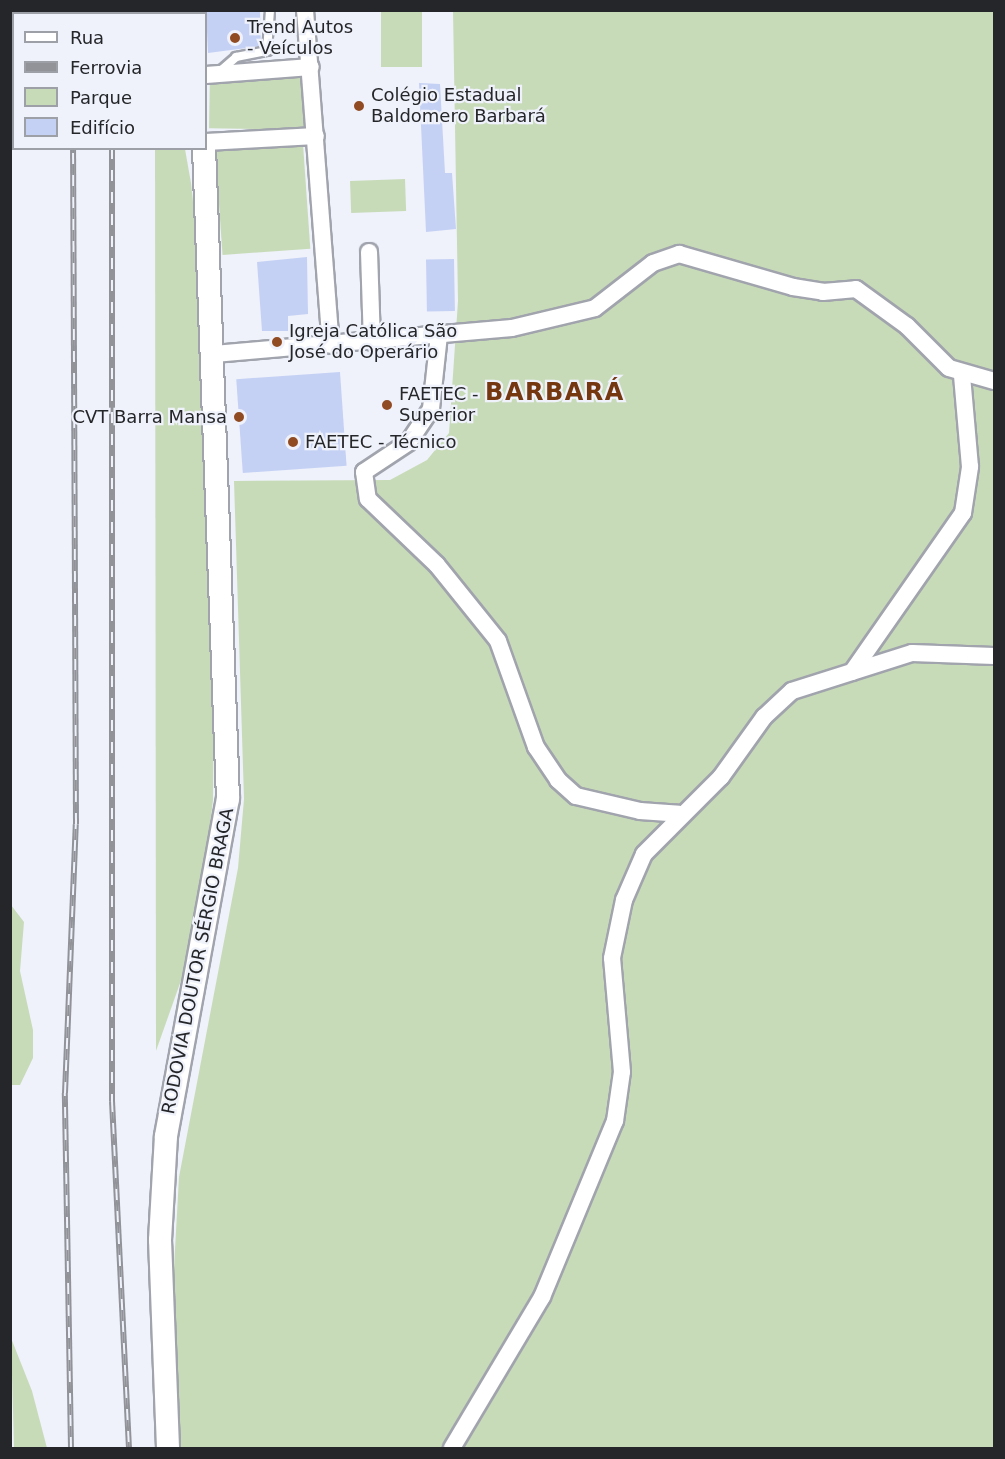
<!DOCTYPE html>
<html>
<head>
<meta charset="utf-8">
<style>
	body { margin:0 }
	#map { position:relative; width:1005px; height:1459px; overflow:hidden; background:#eff2fb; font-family:"DejaVu Sans",sans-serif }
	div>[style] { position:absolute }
	.green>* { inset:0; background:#c8dbb8; transform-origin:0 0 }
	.building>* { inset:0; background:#c5d1f4; transform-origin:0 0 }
	.roads { filter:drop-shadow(2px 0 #a1a4ad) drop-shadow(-2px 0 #a1a4ad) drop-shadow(0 2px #a1a4ad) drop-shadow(0 -2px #a1a4ad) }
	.service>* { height:8px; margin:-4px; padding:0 4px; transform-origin:4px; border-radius:4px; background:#fff }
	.minor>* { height:16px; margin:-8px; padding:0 8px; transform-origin:8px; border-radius:8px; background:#fff }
	.secondary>* { height:22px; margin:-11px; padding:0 11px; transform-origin:11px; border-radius:11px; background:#fff }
	.rail>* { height:6px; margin-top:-3px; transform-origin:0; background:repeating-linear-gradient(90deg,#eff2fb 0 11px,#919399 0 22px); box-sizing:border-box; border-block:2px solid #919399 }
	.dots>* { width:16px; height:16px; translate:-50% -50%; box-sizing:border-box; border:3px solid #eff2fb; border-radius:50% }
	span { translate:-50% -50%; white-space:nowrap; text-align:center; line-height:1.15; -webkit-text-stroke:4.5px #eff2fb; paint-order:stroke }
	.poi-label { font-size:18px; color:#252629 }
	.left { translate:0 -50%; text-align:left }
	.right { translate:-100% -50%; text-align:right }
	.street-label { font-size:18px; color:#252629 }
	.district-label { font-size:24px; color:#753710; font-weight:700; letter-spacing:1.5px }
	.frame { position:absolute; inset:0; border:12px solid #252629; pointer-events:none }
	.legend { position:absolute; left:12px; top:12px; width:195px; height:138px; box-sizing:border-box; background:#eff2fb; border:2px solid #9ea0a7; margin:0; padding:8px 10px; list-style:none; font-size:18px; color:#252629 }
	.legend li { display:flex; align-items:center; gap:12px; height:30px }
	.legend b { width:30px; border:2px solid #9ea0a7 }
</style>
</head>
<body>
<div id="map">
	<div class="green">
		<i style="left:381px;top:11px;width:41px;height:56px"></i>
		<i style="clip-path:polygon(453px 11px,994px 11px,994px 1448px,178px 1448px,172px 1304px,179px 1177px,238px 868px,244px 799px,234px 481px,390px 480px,427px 460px,449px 433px,458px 301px)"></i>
		<i style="left:307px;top:73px;width:57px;height:97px;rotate:91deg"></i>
		<i style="left:303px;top:144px;width:105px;height:88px;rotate:86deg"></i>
		<i style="clip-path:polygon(155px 149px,185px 149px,191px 183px,200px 264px,214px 662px,213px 800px,206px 858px,190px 955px,156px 1051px)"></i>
		<i style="left:405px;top:179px;width:32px;height:55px;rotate:88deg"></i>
		<i style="clip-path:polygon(11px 905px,24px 922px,20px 971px,33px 1030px,33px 1058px,20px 1085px,11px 1085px)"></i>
		<i style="clip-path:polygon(11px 1338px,32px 1391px,47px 1448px,14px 1448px)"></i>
	</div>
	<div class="building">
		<i style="clip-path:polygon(206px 10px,260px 10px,261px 46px,208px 53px)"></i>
		<i style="clip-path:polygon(419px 83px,440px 84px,445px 173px,452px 173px,456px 229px,426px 232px)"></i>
		<i style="clip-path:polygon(307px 257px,308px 314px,288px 316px,288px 331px,262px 331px,257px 262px)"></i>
		<i style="left:454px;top:259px;width:52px;height:28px;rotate:89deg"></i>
		<i style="left:340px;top:372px;width:94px;height:104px;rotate:86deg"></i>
	</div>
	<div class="roads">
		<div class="service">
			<i style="left:219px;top:72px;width:23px;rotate:-41deg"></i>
			<i style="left:236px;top:57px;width:32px;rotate:-11deg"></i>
			<i style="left:267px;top:51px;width:41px;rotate:-85.8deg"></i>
		</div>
		<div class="minor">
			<i style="left:305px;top:10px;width:336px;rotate:85.6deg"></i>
			<i style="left:206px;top:75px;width:105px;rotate:-4.4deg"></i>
			<i style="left:206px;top:142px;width:110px;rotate:-3.1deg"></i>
			<i style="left:369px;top:252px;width:90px;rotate:88.1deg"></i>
			<i style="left:439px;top:335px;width:74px;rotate:96.2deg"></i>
			<i style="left:431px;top:409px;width:40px;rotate:124deg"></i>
			<i style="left:409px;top:442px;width:54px;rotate:146.3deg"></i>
			<i style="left:364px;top:472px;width:27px;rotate:82deg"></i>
			<i style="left:368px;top:499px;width:95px;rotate:43.7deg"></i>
			<i style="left:437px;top:565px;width:97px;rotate:51.2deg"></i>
			<i style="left:498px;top:641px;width:113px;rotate:70.3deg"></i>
			<i style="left:536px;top:747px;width:40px;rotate:56deg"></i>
			<i style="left:558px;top:780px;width:24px;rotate:42deg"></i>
			<i style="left:576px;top:796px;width:66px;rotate:13.2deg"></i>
			<i style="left:640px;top:811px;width:39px;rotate:4deg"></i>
			<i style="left:214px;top:354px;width:299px;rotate:-5deg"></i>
			<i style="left:512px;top:328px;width:85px;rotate:-13.5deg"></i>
			<i style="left:595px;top:308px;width:73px;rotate:-37.8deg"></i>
			<i style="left:653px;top:263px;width:28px;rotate:-19deg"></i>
			<i style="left:679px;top:254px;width:119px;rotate:16.1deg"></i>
			<i style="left:793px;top:287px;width:30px;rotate:9deg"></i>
			<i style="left:823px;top:292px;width:33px;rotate:-5deg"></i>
			<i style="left:856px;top:289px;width:63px;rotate:36deg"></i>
			<i style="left:907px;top:326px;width:59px;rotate:45deg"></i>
			<i style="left:949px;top:368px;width:47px;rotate:16.1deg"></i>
			<i style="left:852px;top:672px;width:194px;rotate:-55.1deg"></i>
			<i style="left:963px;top:513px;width:47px;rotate:-81.3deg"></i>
			<i style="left:970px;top:467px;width:92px;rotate:-95deg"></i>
			<i style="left:452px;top:1448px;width:176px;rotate:-59.2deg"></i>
			<i style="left:542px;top:1297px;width:191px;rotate:-67.5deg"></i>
			<i style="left:615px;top:1121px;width:49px;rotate:-81.9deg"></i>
			<i style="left:622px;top:1072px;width:114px;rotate:-95deg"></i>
			<i style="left:612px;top:958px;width:59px;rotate:-78.3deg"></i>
			<i style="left:624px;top:900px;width:50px;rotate:-66.5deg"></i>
			<i style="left:644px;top:854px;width:109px;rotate:-45deg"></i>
			<i style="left:721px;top:777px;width:74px;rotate:-54.4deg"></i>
			<i style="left:764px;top:717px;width:38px;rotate:-43deg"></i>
			<i style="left:792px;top:691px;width:126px;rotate:-17.6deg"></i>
			<i style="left:912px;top:653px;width:82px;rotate:2.1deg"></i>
		</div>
		<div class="secondary">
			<i style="left:192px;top:10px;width:4px;rotate:76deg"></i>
			<i style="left:168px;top:1448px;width:208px;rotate:-92.2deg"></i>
			<i style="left:160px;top:1240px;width:104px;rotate:-86.7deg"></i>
			<i style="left:166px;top:1136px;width:343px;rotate:-79.6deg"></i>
			<i style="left:228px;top:799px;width:651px;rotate:-92.11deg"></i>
		</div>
	</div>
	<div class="rail">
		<i style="left:71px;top:10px;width:4px;rotate:90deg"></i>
		<i style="left:111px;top:10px;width:4px;rotate:90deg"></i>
		<i style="left:112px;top:148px;width:953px;rotate:90deg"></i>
		<i style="left:112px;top:1101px;width:347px;rotate:87.2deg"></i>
		<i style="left:71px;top:1448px;width:355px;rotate:-91deg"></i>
		<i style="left:65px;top:1093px;width:269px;rotate:-87.7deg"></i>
		<i style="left:76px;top:824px;width:676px;rotate:-90.25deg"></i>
	</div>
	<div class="dots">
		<i style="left:235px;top:38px;background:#914b22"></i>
		<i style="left:359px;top:106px;background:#914b22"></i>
		<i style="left:277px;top:342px;background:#914b22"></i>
		<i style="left:387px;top:405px;background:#914b22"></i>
		<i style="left:239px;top:417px;background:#914b22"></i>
		<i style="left:293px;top:442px;background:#914b22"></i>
	</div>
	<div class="poi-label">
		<span class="left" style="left:247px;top:38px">Trend Autos<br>- Veículos</span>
		<span class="left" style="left:371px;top:106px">Colégio Estadual<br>Baldomero Barbará</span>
		<span class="left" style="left:289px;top:342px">Igreja Católica São<br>José do Operário</span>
		<span class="left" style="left:399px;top:405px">FAETEC -<br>Superior</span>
		<span class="right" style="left:227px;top:417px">CVT Barra Mansa</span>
		<span class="left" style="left:305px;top:442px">FAETEC - Técnico</span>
	</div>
	<div class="street-label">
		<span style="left:198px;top:961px;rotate:-79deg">RODOVIA DOUTOR SÉRGIO BRAGA</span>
	</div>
	<div class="district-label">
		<span style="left:555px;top:393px">BARBARÁ</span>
	</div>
	<div class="frame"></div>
	<ul class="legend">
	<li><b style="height:8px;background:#fff"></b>Rua</li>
	<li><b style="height:8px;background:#919399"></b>Ferrovia</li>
	<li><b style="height:16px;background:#c8dbb8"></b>Parque</li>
	<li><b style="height:16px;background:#c5d1f4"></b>Edifício</li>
	</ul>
</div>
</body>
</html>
